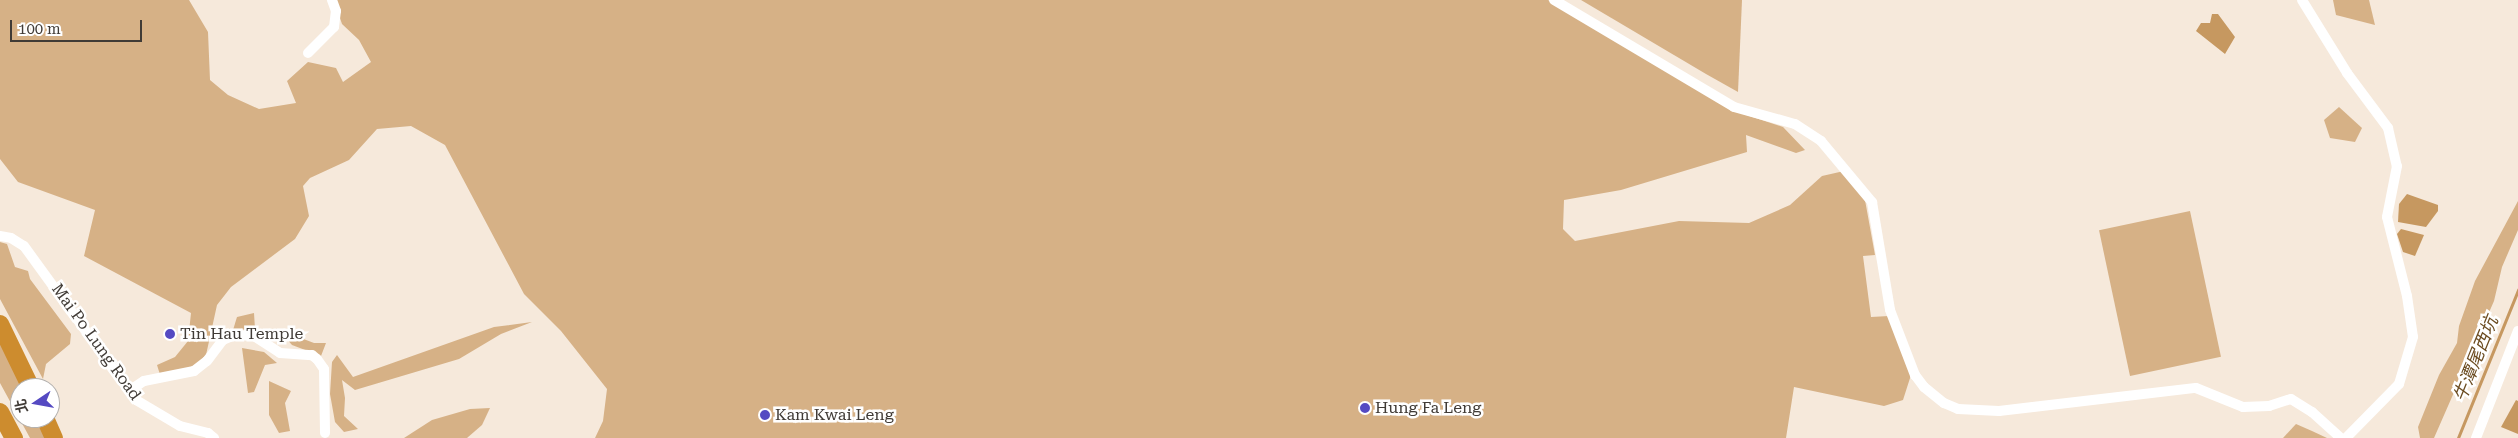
<!DOCTYPE html>
<html>
<head>
<meta charset="utf-8">
<style>
	body { margin:0 }
	#map { position:relative; width:2518px; height:438px; overflow:hidden; background:#f6e9db; font-family:"Roboto Serif","Noto Sans TC",serif }
	div>[style] { position:absolute }
	.green>* { inset:0; background:#d6b186; transform-origin:0 0 }
	.water>* { inset:0; background:#c69860 }
	.stream>* { height:2.5px; margin:-1.25px; padding:0 1.25px; transform-origin:1.25px; border-radius:1.25px; background:#c69860 }
	.minor>* { height:10px; margin:-5px; padding:0 5px; transform-origin:5px; border-radius:5px; background:#fff }
	.motorway>* { height:18px; margin:-9px; padding:0 9px; transform-origin:9px; border-radius:9px; background:#cd8c2e }
	.dots>* { width:14px; height:14px; translate:-50% -50%; box-sizing:border-box; border:2px solid #fff; border-radius:50% }
	span { translate:-50% -50%; white-space:nowrap; text-align:center; line-height:1.15; -webkit-text-stroke:5px #fff; paint-order:stroke }
	.poi-label { font-size:16px; color:#403b36 }
	.left { translate:0 -50%; text-align:left }
	.street-label { font-size:16px; color:#403b36 }
	.water-label { font-size:18px; color:#6b4b20; font-style:italic }
	.north { position:absolute; left:10px; top:378px; width:50px; height:50px; box-sizing:border-box; background:#fff; border:1px solid #b3b1af; border-radius:50%; rotate:258deg; font-size:14px; font-weight:700; line-height:20px; text-align:center; color:#403b36 }
	.north::after { content:''; display:block; margin:auto; width:18px; height:22px; background:#554ac2; clip-path:polygon(50% 0,100% 100%,50% 72%,0 100%) }
	.scale { position:absolute; left:10px; top:20px; width:132px; height:22px; box-sizing:border-box; border:2px solid #403b36; border-top:0; padding-left:6px; font-size:15px; line-height:18px; white-space:nowrap; color:#403b36; -webkit-text-stroke:4px #fff; paint-order:stroke }
</style>
</head>
<body>
<div id="map">
	<div class="green">
		<i style="clip-path:polygon(0 0,189px 0,208px 32px,210px 80px,228px 95px,259px 109px,296px 103px,287px 81px,308px 62px,336px 68px,343px 82px,371px 62px,359px 40px,342px 24px,334px 0,1548px 0,1731px 110px,1783px 127px,1805px 150px,1796px 153px,1746px 135px,1747px 152px,1621px 190px,1564px 200px,1563px 229px,1575px 241px,1679px 221px,1749px 223px,1790px 205px,1822px 176px,1844px 171px,1865px 200px,1875px 255px,1863px 256px,1871px 317px,1889px 316px,1911px 375px,1903px 400px,1884px 406px,1794px 387px,1786px 438px,595px 438px,603px 421px,607px 389px,561px 331px,524px 294px,445px 145px,411px 126px,377px 129px,349px 160px,310px 178px,303px 186px,309px 216px,295px 239px,231px 287px,217px 305px,206px 355px,196px 367px,162px 381px,157px 365px,175px 357px,188px 341px,191px 313px,84px 256px,95px 210px,18px 182px,0 159px)"></i>
		<i style="clip-path:polygon(1581px 0,1742px 0,1738px 92px,1706px 74px)"></i>
		<i style="clip-path:polygon(2333px 0,2369px 0,2375px 25px,2336px 15px)"></i>
		<i style="clip-path:polygon(2339px 107px,2362px 128px,2355px 142px,2330px 138px,2324px 120px)"></i>
		<i style="clip-path:polygon(2518px 201px,2518px 230px,2502px 267px,2494px 301px,2434px 438px,2420px 438px,2418px 427px,2439px 375px,2457px 343px,2459px 326px,2475px 281px)"></i>
		<i style="left:2190px;top:211px;width:149px;height:93px;rotate:78deg"></i>
		<i style="clip-path:polygon(0 242px,7px 244px,15px 267px,28px 271px,30px 279px,71px 334px,70px 344px,46px 364px,43px 379px,0 299px)"></i>
		<i style="clip-path:polygon(254px 313px,255px 329px,233px 330px,237px 317px)"></i>
		<i style="clip-path:polygon(532px 322px,501px 334px,459px 359px,355px 390px,342px 380px,345px 398px,344px 416px,358px 429px,344px 432px,335px 422px,330px 394px,332px 362px,337px 355px,353px 377px,494px 327px)"></i>
		<i style="clip-path:polygon(0 332px,26px 388px,20px 388px,20px 418px,40px 418px,50px 438px,30px 438px,0 383px)"></i>
		<i style="clip-path:polygon(293px 335px,314px 343px,326px 343px,321px 356px,292px 345px,285px 337px)"></i>
		<i style="clip-path:polygon(242px 348px,264px 352px,277px 363px,265px 365px,254px 392px,248px 393px)"></i>
		<i style="clip-path:polygon(269px 381px,291px 391px,285px 403px,290px 431px,279px 433px,269px 415px)"></i>
		<i style="clip-path:polygon(490px 408px,482px 425px,467px 438px,404px 438px,432px 420px,470px 409px)"></i>
		<i style="clip-path:polygon(2296px 424px,2312px 431px,2327px 438px,2283px 438px)"></i>
	</div>
	<div class="water">
		<i style="clip-path:polygon(2212px 14px,2218px 14px,2235px 37px,2225px 54px,2196px 31px,2201px 23px,2210px 23px)"></i>
		<i style="clip-path:polygon(2407px 194px,2438px 205px,2438px 211px,2426px 227px,2398px 222px,2399px 204px)"></i>
		<i style="clip-path:polygon(2401px 229px,2424px 235px,2415px 256px,2403px 252px,2397px 234px)"></i>
		<i style="clip-path:polygon(2516px 400px,2518px 401px,2518px 434px,2501px 427px)"></i>
	</div>
	<div class="stream">
		<i style="left:2458px;top:438px;width:160px;rotate:-67.9deg"></i>
	</div>
	<div class="minor">
		<i style="left:1554px;top:0;width:209px;rotate:30.7deg"></i>
		<i style="left:1734px;top:107px;width:63px;rotate:15.6deg"></i>
		<i style="left:1795px;top:124px;width:31px;rotate:33deg"></i>
		<i style="left:1821px;top:141px;width:80px;rotate:50.1deg"></i>
		<i style="left:1872px;top:202px;width:109px;rotate:80.5deg"></i>
		<i style="left:1890px;top:310px;width:70px;rotate:69deg"></i>
		<i style="left:1915px;top:375px;width:15px;rotate:53deg"></i>
		<i style="left:1924px;top:387px;width:26px;rotate:39deg"></i>
		<i style="left:1944px;top:403px;width:15px;rotate:23deg"></i>
		<i style="left:1958px;top:409px;width:41px;rotate:2.8deg"></i>
		<i style="left:1999px;top:411px;width:198px;rotate:-6.7deg"></i>
		<i style="left:2196px;top:388px;width:51px;rotate:22deg"></i>
		<i style="left:2243px;top:407px;width:26px;rotate:-2deg"></i>
		<i style="left:2269px;top:406px;width:23px;rotate:-18deg"></i>
		<i style="left:2291px;top:399px;width:25px;rotate:32deg"></i>
		<i style="left:2312px;top:412px;width:39px;rotate:42deg"></i>
		<i style="left:2302px;top:0;width:86px;rotate:58.3deg"></i>
		<i style="left:2347px;top:73px;width:69px;rotate:53.3deg"></i>
		<i style="left:2388px;top:128px;width:39px;rotate:77deg"></i>
		<i style="left:2397px;top:166px;width:52px;rotate:101.1deg"></i>
		<i style="left:2387px;top:217px;width:81px;rotate:75.8deg"></i>
		<i style="left:2407px;top:296px;width:41px;rotate:81.7deg"></i>
		<i style="left:2413px;top:337px;width:49px;rotate:106.6deg"></i>
		<i style="left:2399px;top:384px;width:76px;rotate:134.5deg"></i>
		<i style="left:308px;top:53px;width:37px;rotate:-45deg"></i>
		<i style="left:334px;top:27px;width:16px;rotate:-83deg"></i>
		<i style="left:336px;top:11px;width:12px;rotate:-110deg"></i>
		<i style="left:0;top:236px;width:11px;rotate:10deg"></i>
		<i style="left:11px;top:238px;width:15px;rotate:32deg"></i>
		<i style="left:24px;top:246px;width:190px;rotate:54deg"></i>
		<i style="left:136px;top:400px;width:51px;rotate:30.6deg"></i>
		<i style="left:180px;top:426px;width:29px;rotate:14deg"></i>
		<i style="left:208px;top:433px;width:8px;rotate:40deg"></i>
		<i style="left:129px;top:391px;width:18px;rotate:-34deg"></i>
		<i style="left:144px;top:381px;width:51px;rotate:-11.3deg"></i>
		<i style="left:194px;top:371px;width:16px;rotate:-38deg"></i>
		<i style="left:207px;top:361px;width:26px;rotate:-53deg"></i>
		<i style="left:223px;top:340px;width:13px;rotate:-23deg"></i>
		<i style="left:235px;top:335px;width:19px;rotate:3deg"></i>
		<i style="left:254px;top:336px;width:31px;rotate:33deg"></i>
		<i style="left:280px;top:353px;width:32px;rotate:4deg"></i>
		<i style="left:312px;top:355px;width:6px;rotate:39deg"></i>
		<i style="left:317px;top:359px;width:12px;rotate:55deg"></i>
		<i style="left:324px;top:369px;width:64px;rotate:89.1deg"></i>
		<i style="left:2476px;top:438px;width:115px;rotate:-68.6deg"></i>
	</div>
	<div class="motorway">
		<i style="left:0;top:324px;width:71px;rotate:64.2deg"></i>
		<i style="left:0;top:412px;width:30px;rotate:62deg"></i>
		<i style="left:45px;top:418px;width:22px;rotate:66deg"></i>
	</div>
	<div class="dots">
		<i style="left:170px;top:334px;background:#554ac2"></i>
		<i style="left:1365px;top:408px;background:#554ac2"></i>
		<i style="left:765px;top:415px;background:#554ac2"></i>
	</div>
	<div class="poi-label">
		<span class="left" style="left:180px;top:334px">Tin Hau Temple</span>
		<span class="left" style="left:1375px;top:408px">Hung Fa Leng</span>
		<span class="left" style="left:775px;top:415px">Kam Kwai Leng</span>
	</div>
	<div class="street-label">
		<span style="left:96px;top:342px;rotate:54deg">Mai Po Lung Road</span>
	</div>
	<div class="water-label">
		<span style="left:2476px;top:359px;rotate:-68deg">牛潭尾西坑</span>
	</div>
	<div class="north">北</div>
	<div class="scale">100 m</div>
</div>
</body>
</html>
